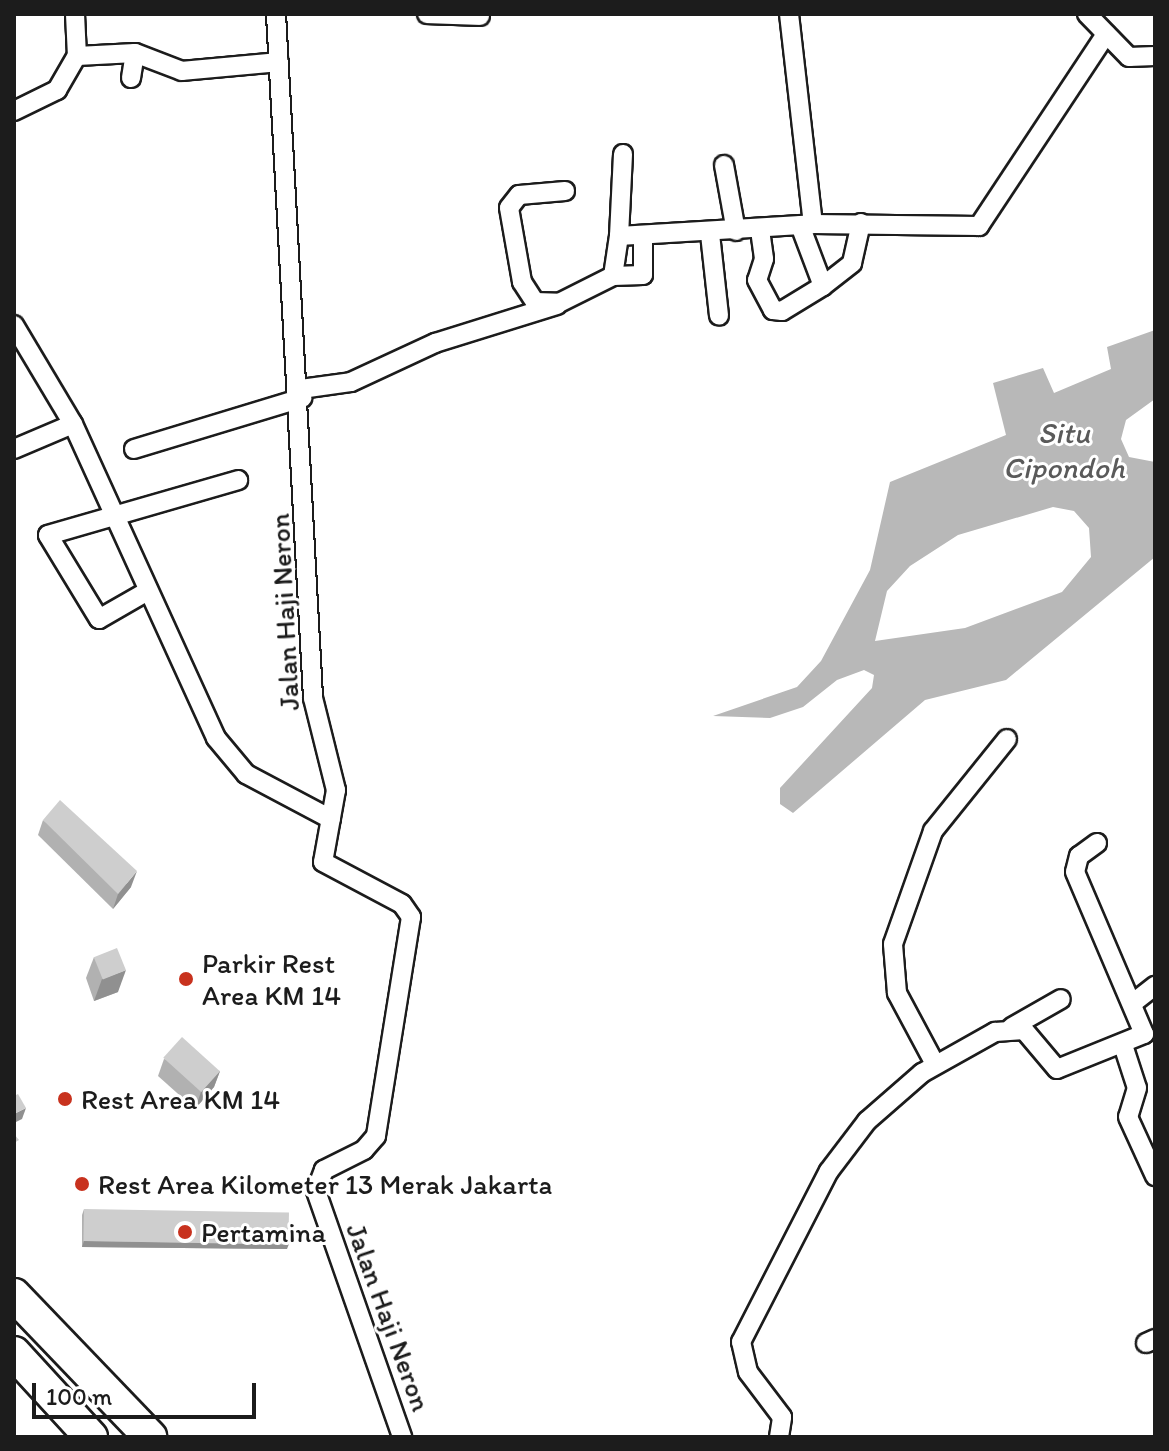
<!DOCTYPE html>
<html>
<head>
<meta charset="utf-8">
<style>
	body { margin:0 }
	#map { position:relative; width:1169px; height:1451px; overflow:hidden; background:#fff; font-family:Itim,sans-serif }
	div>[style] { position:absolute }
	.water>* { inset:0; background:#b8b8b8 }
	.roads { filter:drop-shadow(2px 0 #1c1c1c) drop-shadow(-2px 0 #1c1c1c) drop-shadow(0 2px #1c1c1c) drop-shadow(0 -2px #1c1c1c) }
	.minor>* { height:18px; margin:-9px; padding:0 9px; transform-origin:9px; border-radius:9px; background:#fff }
	.motorway>* { height:32px; margin:-16px; padding:0 16px; transform-origin:16px; border-radius:16px; background:#fff }
	.wall>* { inset:0; background:#b1b1b1 }
	.shaded-wall>* { inset:0; background:#909090 }
	.building>* { inset:0; background:#cecece; transform-origin:0 0 }
	.dots>* { width:22px; height:22px; translate:-50% -50%; box-sizing:border-box; border:4px solid #fff; border-radius:50% }
	span { translate:-50% -50%; white-space:nowrap; text-align:center; line-height:1.15; -webkit-text-stroke:6px #fff; paint-order:stroke }
	.street-label { font-size:28px; color:#1c1c1c }
	.poi-label { font-size:28px; color:#1c1c1c }
	.left { translate:0 -50%; text-align:left }
	.water-label { font-size:30px; color:#5a5a5a; font-style:italic }
	.frame { position:absolute; inset:0; border:16px solid #1c1c1c; pointer-events:none }
	.scale { position:absolute; left:32px; top:1383px; width:224px; height:36px; box-sizing:border-box; border:4px solid #1c1c1c; border-top:0; padding-left:10px; font-size:24px; line-height:28px; white-space:nowrap; color:#1c1c1c; -webkit-text-stroke:6px #fff; paint-order:stroke }
</style>
</head>
<body>
<div id="map">
	<div class="water">
		<i style="clip-path:polygon(evenodd,1155px 330px,1155px 399px,1126px 420px,1121px 439px,1129px 457px,1155px 462px,1155px 557px,1006px 680px,925px 700px,793px 813px,780px 804px,780px 788px,872px 688px,874px 675px,864px 670px,837px 680px,803px 707px,770px 718px,713px 716px,797px 687px,821px 661px,870px 570px,890px 482px,1006px 435px,993px 383px,1043px 368px,1054px 393px,1111px 369px,1107px 347px,1155px 330px,1053px 507px,1074px 511px,1089px 528px,1091px 557px,1062px 592px,965px 628px,875px 641px,887px 591px,910px 566px,958px 535px,1053px 507px)"></i>
	</div>
	<div class="roads">
		<div class="minor">
			<i style="left:75px;top:14px;width:42px;rotate:87.3deg"></i>
			<i style="left:276px;top:14px;width:685px;rotate:86.9deg"></i>
			<i style="left:313px;top:698px;width:95px;rotate:76deg"></i>
			<i style="left:336px;top:790px;width:73px;rotate:100.2deg"></i>
			<i style="left:323px;top:862px;width:89px;rotate:28deg"></i>
			<i style="left:402px;top:904px;width:16px;rotate:55deg"></i>
			<i style="left:411px;top:917px;width:222px;rotate:99.1deg"></i>
			<i style="left:376px;top:1136px;width:18px;rotate:131deg"></i>
			<i style="left:364px;top:1150px;width:45px;rotate:153.4deg"></i>
			<i style="left:324px;top:1170px;width:22px;rotate:111deg"></i>
			<i style="left:316px;top:1191px;width:261px;rotate:70.7deg"></i>
			<i style="left:427px;top:14px;width:53px;rotate:2.2deg"></i>
			<i style="left:789px;top:14px;width:211px;rotate:83.5deg"></i>
			<i style="left:1087px;top:14px;width:60px;rotate:45.7deg"></i>
			<i style="left:1129px;top:57px;width:26px;rotate:-2deg"></i>
			<i style="left:131px;top:78px;width:25px;rotate:-81deg"></i>
			<i style="left:14px;top:111px;width:48px;rotate:-26deg"></i>
			<i style="left:57px;top:90px;width:39px;rotate:-60deg"></i>
			<i style="left:77px;top:56px;width:58px;rotate:-3deg"></i>
			<i style="left:135px;top:53px;width:50px;rotate:21deg"></i>
			<i style="left:182px;top:71px;width:97px;rotate:-5.3deg"></i>
			<i style="left:724px;top:165px;width:67px;rotate:79.7deg"></i>
			<i style="left:565px;top:191px;width:46px;rotate:175deg"></i>
			<i style="left:519px;top:195px;width:16px;rotate:128deg"></i>
			<i style="left:509px;top:208px;width:75px;rotate:80deg"></i>
			<i style="left:522px;top:282px;width:24px;rotate:57deg"></i>
			<i style="left:535px;top:302px;width:24px;rotate:2deg"></i>
			<i style="left:559px;top:303px;width:60px;rotate:-26.6deg"></i>
			<i style="left:613px;top:276px;width:40px;rotate:-81.5deg"></i>
			<i style="left:619px;top:236px;width:194px;rotate:-3.5deg"></i>
			<i style="left:813px;top:224px;width:166px;rotate:0.7deg"></i>
			<i style="left:979px;top:226px;width:230px;rotate:-56.5deg"></i>
			<i style="left:760px;top:230px;width:29px;rotate:82deg"></i>
			<i style="left:764px;top:259px;width:22px;rotate:108deg"></i>
			<i style="left:757px;top:280px;width:34px;rotate:62deg"></i>
			<i style="left:773px;top:310px;width:9px;rotate:6deg"></i>
			<i style="left:782px;top:311px;width:48px;rotate:-31.4deg"></i>
			<i style="left:823px;top:286px;width:65px;rotate:-110.7deg"></i>
			<i style="left:710px;top:234px;width:82px;rotate:83.7deg"></i>
			<i style="left:619px;top:236px;width:82px;rotate:-87.2deg"></i>
			<i style="left:613px;top:276px;width:30px;rotate:-2deg"></i>
			<i style="left:643px;top:275px;width:38px;rotate:-90deg"></i>
			<i style="left:823px;top:286px;width:37px;rotate:-38deg"></i>
			<i style="left:852px;top:263px;width:41px;rotate:-77.3deg"></i>
			<i style="left:14px;top:325px;width:115px;rotate:59.2deg"></i>
			<i style="left:73px;top:424px;width:345px;rotate:65.5deg"></i>
			<i style="left:216px;top:738px;width:47px;rotate:50.2deg"></i>
			<i style="left:246px;top:774px;width:96px;rotate:27.9deg"></i>
			<i style="left:301px;top:389px;width:50px;rotate:-8deg"></i>
			<i style="left:351px;top:382px;width:93px;rotate:-24.9deg"></i>
			<i style="left:435px;top:343px;width:128px;rotate:-17.3deg"></i>
			<i style="left:14px;top:449px;width:64px;rotate:-23deg"></i>
			<i style="left:134px;top:449px;width:176px;rotate:-16.9deg"></i>
			<i style="left:146px;top:592px;width:54px;rotate:150.1deg"></i>
			<i style="left:99px;top:619px;width:98px;rotate:-121.3deg"></i>
			<i style="left:48px;top:535px;width:198px;rotate:-16.1deg"></i>
			<i style="left:1097px;top:843px;width:22px;rotate:144deg"></i>
			<i style="left:1079px;top:856px;width:16px;rotate:104deg"></i>
			<i style="left:1075px;top:872px;width:176px;rotate:66.9deg"></i>
			<i style="left:1133px;top:1003px;width:28px;rotate:-38deg"></i>
			<i style="left:1012px;top:1027px;width:56px;rotate:-29.7deg"></i>
			<i style="left:1123px;top:1045px;width:45px;rotate:72deg"></i>
			<i style="left:1137px;top:1088px;width:30px;rotate:107deg"></i>
			<i style="left:1128px;top:1117px;width:65px;rotate:65.4deg"></i>
			<i style="left:935px;top:1064px;width:81px;rotate:-118.2deg"></i>
			<i style="left:897px;top:993px;width:49px;rotate:-94.7deg"></i>
			<i style="left:893px;top:944px;width:120px;rotate:-70.5deg"></i>
			<i style="left:933px;top:831px;width:118px;rotate:-51.2deg"></i>
			<i style="left:1146px;top:1343px;width:10px;rotate:-24deg"></i>
			<i style="left:779px;top:1437px;width:20px;rotate:-81deg"></i>
			<i style="left:782px;top:1417px;width:56px;rotate:-127.1deg"></i>
			<i style="left:748px;top:1372px;width:31px;rotate:-103deg"></i>
			<i style="left:741px;top:1342px;width:192px;rotate:-62.8deg"></i>
			<i style="left:829px;top:1171px;width:63px;rotate:-52.8deg"></i>
			<i style="left:867px;top:1121px;width:73px;rotate:-41.1deg"></i>
			<i style="left:922px;top:1073px;width:84px;rotate:-29.3deg"></i>
			<i style="left:995px;top:1032px;width:29px;rotate:-4deg"></i>
			<i style="left:1024px;top:1030px;width:51px;rotate:49.8deg"></i>
			<i style="left:1057px;top:1069px;width:94px;rotate:-21.9deg"></i>
		</div>
		<div class="motorway">
			<i style="left:14px;top:1295px;width:197px;rotate:46.2deg"></i>
			<i style="left:14px;top:1353px;width:114px;rotate:47.5deg"></i>
		</div>
	</div>
	<div class="wall">
		<i style="clip-path:polygon(43px 820px,131px 887px,113px 909px,38px 835px)"></i>
		<i style="clip-path:polygon(94px 957px,118px 992px,94px 1001px,86px 978px)"></i>
		<i style="clip-path:polygon(164px 1059px,220px 1071px,214px 1087px,195px 1109px,158px 1076px)"></i>
		<i style="clip-path:polygon(84px 1209px,287px 1249px,82px 1247px,82px 1215px)"></i>
	</div>
	<div class="shaded-wall">
		<i style="clip-path:polygon(137px 871px,131px 887px,113px 909px,118px 894px)"></i>
		<i style="clip-path:polygon(126px 970px,118px 992px,94px 1001px,102px 979px)"></i>
		<i style="clip-path:polygon(220px 1071px,214px 1087px,195px 1109px,201px 1092px)"></i>
		<i style="clip-path:polygon(26px 1108px,22px 1119px,14px 1123px,14px 1114px)"></i>
		<i style="clip-path:polygon(84px 1241px,289px 1244px,287px 1249px,82px 1247px)"></i>
	</div>
	<div class="building">
		<i style="clip-path:polygon(60px 800px,137px 871px,118px 894px,43px 820px)"></i>
		<i style="left:117px;top:948px;width:24px;height:25px;rotate:68deg"></i>
		<i style="clip-path:polygon(14px 1021px,16px 1021px,14px 1055px)"></i>
		<i style="left:182px;top:1037px;width:51px;height:28px;rotate:42deg"></i>
		<i style="clip-path:polygon(18px 1094px,26px 1108px,14px 1114px,14px 1096px)"></i>
		<i style="clip-path:polygon(14px 1134px,19px 1140px,14px 1143px)"></i>
		<i style="left:84px;top:1209px;width:205px;height:32px;rotate:1deg"></i>
	</div>
	<div class="dots">
		<i style="left:186px;top:979px;background:#c8321e"></i>
		<i style="left:65px;top:1099px;background:#c8321e"></i>
		<i style="left:82px;top:1184px;background:#c8321e"></i>
		<i style="left:185px;top:1232px;background:#c8321e"></i>
	</div>
	<div class="street-label">
		<span style="left:284px;top:612px;rotate:-93deg">Jalan Haji Neron</span>
		<span style="left:389px;top:1317px;rotate:70deg">Jalan Haji Neron</span>
	</div>
	<div class="poi-label">
		<span class="left" style="left:202px;top:979px">Parkir Rest<br>Area KM 14</span>
		<span class="left" style="left:81px;top:1099px">Rest Area KM 14</span>
		<span class="left" style="left:98px;top:1184px">Rest Area Kilometer 13 Merak Jakarta</span>
		<span class="left" style="left:201px;top:1232px">Pertamina</span>
	</div>
	<div class="water-label">
		<span style="left:1064px;top:450px">Situ<br>Cipondoh</span>
	</div>
	<div class="frame"></div>
	<div class="scale">100 m</div>
</div>
</body>
</html>
